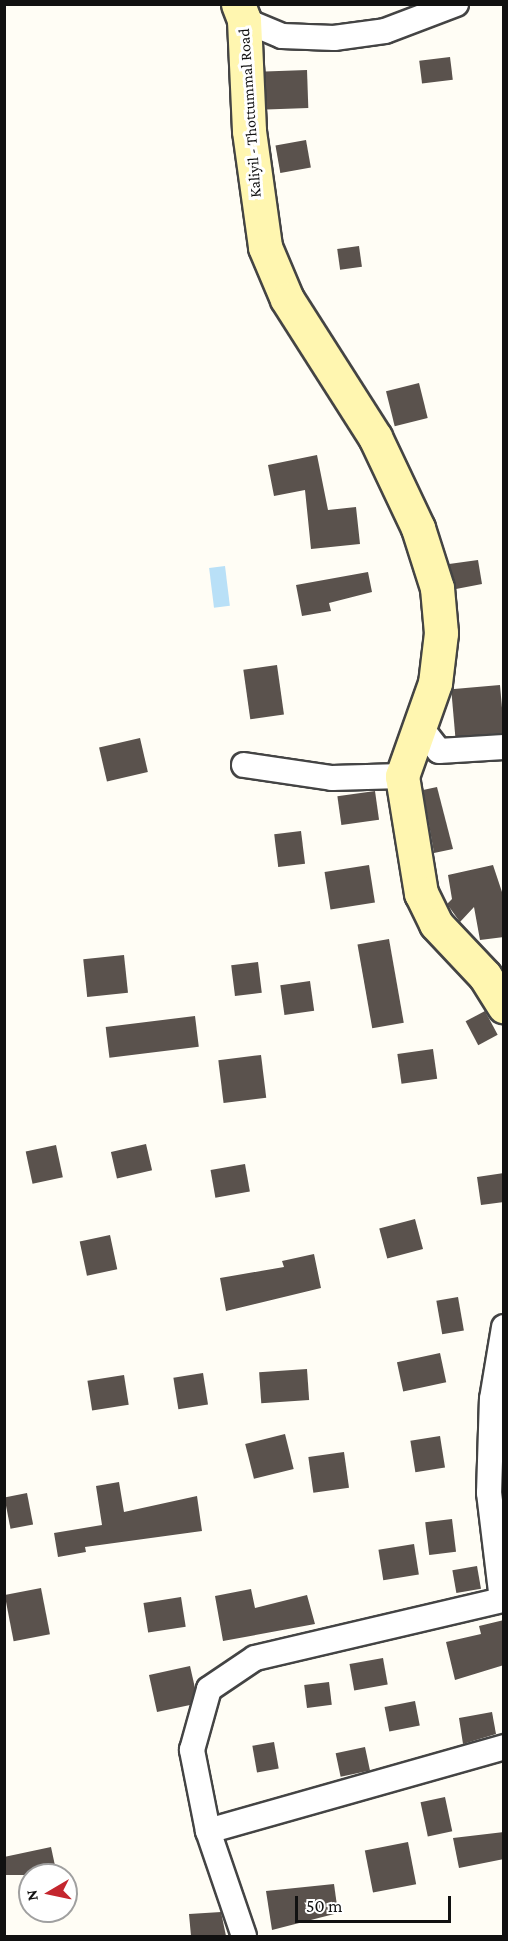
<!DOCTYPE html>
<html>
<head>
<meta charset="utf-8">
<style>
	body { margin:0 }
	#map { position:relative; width:508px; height:1941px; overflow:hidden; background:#fffdf5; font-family:"Crimson Pro",serif }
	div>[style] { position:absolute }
	.water>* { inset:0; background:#b9e0f7; transform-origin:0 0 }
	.building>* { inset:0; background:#5a524d; transform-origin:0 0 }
	.roads { filter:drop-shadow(2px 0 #444) drop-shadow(-2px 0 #444) drop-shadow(0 2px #444) drop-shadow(0 -2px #444) }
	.minor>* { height:24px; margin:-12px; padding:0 12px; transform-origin:12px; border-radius:12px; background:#fff }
	.secondary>* { height:33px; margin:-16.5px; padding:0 16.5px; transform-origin:16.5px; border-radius:16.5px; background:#fff6b0 }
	span { translate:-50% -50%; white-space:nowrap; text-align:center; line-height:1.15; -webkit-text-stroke:6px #fff; paint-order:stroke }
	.street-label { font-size:16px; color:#111 }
	.frame { position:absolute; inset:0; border:6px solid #111; pointer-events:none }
	.north { position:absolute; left:18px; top:1863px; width:60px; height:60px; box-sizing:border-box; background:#fff; border:2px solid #a0a0a0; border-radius:50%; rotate:261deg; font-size:16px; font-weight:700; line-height:24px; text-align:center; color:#111 }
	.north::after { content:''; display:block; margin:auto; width:21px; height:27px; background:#c4262e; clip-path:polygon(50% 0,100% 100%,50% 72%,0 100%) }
	.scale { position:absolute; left:295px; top:1896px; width:156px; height:27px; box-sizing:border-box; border:3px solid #111; border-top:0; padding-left:8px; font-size:18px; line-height:21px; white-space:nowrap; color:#111; -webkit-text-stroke:4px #fff; paint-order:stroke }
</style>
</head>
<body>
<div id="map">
	<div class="water">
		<i style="left:225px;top:566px;width:40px;height:16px;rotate:83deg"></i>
	</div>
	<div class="building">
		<i style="left:450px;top:57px;width:23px;height:31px;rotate:83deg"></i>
		<i style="left:307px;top:70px;width:38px;height:42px;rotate:88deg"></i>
		<i style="left:306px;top:140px;width:28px;height:31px;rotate:80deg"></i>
		<i style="left:359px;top:246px;width:21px;height:22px;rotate:82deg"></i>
		<i style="left:419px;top:383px;width:36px;height:34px;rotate:76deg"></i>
		<i style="clip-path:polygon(317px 455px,328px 510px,356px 507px,360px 544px,311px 549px,305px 490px,274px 496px,268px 465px)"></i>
		<i style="clip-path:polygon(478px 560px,482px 584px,456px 589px,449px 564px)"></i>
		<i style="clip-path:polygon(368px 572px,372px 592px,329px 603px,331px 611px,302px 616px,296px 585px)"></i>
		<i style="left:277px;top:665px;width:50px;height:34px;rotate:82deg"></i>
		<i style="left:500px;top:685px;width:48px;height:49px;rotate:85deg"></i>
		<i style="left:140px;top:738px;width:35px;height:42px;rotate:77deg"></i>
		<i style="clip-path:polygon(437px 787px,453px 849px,434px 853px,423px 790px)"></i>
		<i style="left:375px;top:791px;width:29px;height:38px;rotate:82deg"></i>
		<i style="left:301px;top:831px;width:33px;height:27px;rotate:83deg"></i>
		<i style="left:369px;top:865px;width:38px;height:45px;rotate:81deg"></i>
		<i style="clip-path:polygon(493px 865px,504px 898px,504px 937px,480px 940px,474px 907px,460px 922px,447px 904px,452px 899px,448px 875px)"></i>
		<i style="left:389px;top:939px;width:85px;height:32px;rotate:80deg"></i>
		<i style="left:124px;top:955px;width:38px;height:41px;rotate:84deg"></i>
		<i style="left:258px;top:962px;width:31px;height:27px;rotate:83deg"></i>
		<i style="left:310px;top:981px;width:30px;height:30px;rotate:82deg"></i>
		<i style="left:485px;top:1011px;width:27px;height:22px;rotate:62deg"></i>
		<i style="left:195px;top:1016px;width:31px;height:90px;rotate:83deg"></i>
		<i style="left:433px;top:1049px;width:30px;height:36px;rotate:82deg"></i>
		<i style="left:261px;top:1055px;width:43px;height:43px;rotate:83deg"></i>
		<i style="left:146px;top:1144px;width:27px;height:36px;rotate:77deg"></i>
		<i style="left:56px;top:1145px;width:33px;height:31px;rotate:78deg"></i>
		<i style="left:245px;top:1164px;width:28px;height:35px;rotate:80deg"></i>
		<i style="clip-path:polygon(504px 1173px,504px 1202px,481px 1205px,477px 1177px)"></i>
		<i style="left:415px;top:1219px;width:31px;height:37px;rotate:75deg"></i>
		<i style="left:110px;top:1235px;width:35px;height:31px;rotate:78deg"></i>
		<i style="clip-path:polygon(314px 1254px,321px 1288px,226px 1311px,220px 1278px,284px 1267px,282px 1261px)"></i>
		<i style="left:458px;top:1297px;width:34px;height:22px;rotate:80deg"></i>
		<i style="left:440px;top:1353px;width:30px;height:44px;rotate:78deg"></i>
		<i style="left:307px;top:1369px;width:31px;height:48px;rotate:86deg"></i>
		<i style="left:203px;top:1373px;width:32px;height:30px;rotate:81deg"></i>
		<i style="left:124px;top:1375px;width:30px;height:37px;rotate:81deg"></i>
		<i style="left:285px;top:1434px;width:36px;height:41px;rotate:76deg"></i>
		<i style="left:440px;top:1436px;width:32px;height:30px;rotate:81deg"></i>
		<i style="left:344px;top:1452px;width:36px;height:36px;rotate:82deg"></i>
		<i style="clip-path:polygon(119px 1482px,124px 1512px,197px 1496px,202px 1531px,85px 1547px,86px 1552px,58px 1557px,54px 1533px,102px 1525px,96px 1486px)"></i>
		<i style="left:27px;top:1493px;width:32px;height:23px;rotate:79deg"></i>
		<i style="left:452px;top:1519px;width:33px;height:27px;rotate:83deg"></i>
		<i style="left:414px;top:1544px;width:31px;height:36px;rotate:81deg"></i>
		<i style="left:477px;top:1566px;width:23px;height:25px;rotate:80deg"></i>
		<i style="left:41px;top:1588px;width:47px;height:37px;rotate:79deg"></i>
		<i style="clip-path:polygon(251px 1589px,255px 1608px,307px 1595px,315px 1624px,223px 1641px,215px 1596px)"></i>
		<i style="left:181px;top:1597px;width:30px;height:38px;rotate:81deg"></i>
		<i style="clip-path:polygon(504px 1620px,504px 1665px,455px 1680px,446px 1642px,481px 1634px,479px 1626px)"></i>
		<i style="left:383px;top:1658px;width:27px;height:34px;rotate:80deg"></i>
		<i style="clip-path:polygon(190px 1666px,195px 1688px,190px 1705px,157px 1712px,149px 1675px)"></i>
		<i style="left:329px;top:1682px;width:23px;height:25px;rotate:83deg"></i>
		<i style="left:415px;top:1701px;width:25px;height:31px;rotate:79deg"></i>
		<i style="clip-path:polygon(492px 1712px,496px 1734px,463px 1744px,459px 1718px)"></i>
		<i style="left:274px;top:1742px;width:27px;height:22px;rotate:80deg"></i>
		<i style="left:365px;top:1747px;width:24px;height:30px;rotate:78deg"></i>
		<i style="left:445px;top:1797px;width:35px;height:25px;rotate:78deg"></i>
		<i style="clip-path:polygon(504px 1832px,504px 1859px,459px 1868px,453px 1838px)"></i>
		<i style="left:408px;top:1842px;width:43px;height:44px;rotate:79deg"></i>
		<i style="clip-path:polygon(51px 1847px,57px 1875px,4px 1875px,4px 1857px)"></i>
		<i style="clip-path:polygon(334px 1884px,338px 1913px,272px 1930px,266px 1891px)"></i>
		<i style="clip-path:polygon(221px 1912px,226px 1936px,191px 1936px,189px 1914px)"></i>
	</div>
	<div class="roads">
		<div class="minor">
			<i style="left:244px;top:20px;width:41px;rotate:22.8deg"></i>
			<i style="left:282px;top:36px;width:52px;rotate:2.2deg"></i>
			<i style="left:334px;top:38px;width:51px;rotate:-7.8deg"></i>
			<i style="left:385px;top:31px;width:76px;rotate:-20.8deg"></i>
			<i style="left:421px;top:728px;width:29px;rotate:52deg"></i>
			<i style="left:439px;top:751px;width:65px;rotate:-3.5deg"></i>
			<i style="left:244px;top:765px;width:89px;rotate:8.4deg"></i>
			<i style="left:332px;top:778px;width:70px;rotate:-1.6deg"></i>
			<i style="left:208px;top:1831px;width:308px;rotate:-15.8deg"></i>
			<i style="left:244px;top:1936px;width:111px;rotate:-108.9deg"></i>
			<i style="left:208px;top:1831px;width:83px;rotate:-101.2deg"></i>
			<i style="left:192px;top:1750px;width:63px;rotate:-74.4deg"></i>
			<i style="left:209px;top:1689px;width:55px;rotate:-34deg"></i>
			<i style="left:255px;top:1658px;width:254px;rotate:-13.2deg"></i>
			<i style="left:502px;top:1600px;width:108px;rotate:-96.9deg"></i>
			<i style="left:489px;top:1493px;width:94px;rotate:-88.2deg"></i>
			<i style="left:492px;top:1399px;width:73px;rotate:-80.5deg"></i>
		</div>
		<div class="secondary">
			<i style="left:238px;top:4px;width:17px;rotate:69deg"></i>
			<i style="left:244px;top:20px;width:111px;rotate:87.4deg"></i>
			<i style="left:249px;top:131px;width:117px;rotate:82.1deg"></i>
			<i style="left:265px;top:247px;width:56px;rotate:67.1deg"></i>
			<i style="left:287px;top:299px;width:164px;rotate:57.5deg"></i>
			<i style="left:375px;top:437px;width:101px;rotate:64.7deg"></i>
			<i style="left:418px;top:528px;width:63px;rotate:72.4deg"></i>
			<i style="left:437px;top:588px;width:45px;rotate:84.9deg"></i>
			<i style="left:441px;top:633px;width:50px;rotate:96.8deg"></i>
			<i style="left:435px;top:683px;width:99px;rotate:109.5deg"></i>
			<i style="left:402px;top:776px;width:119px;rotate:80.8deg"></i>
			<i style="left:421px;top:893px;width:34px;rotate:64deg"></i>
			<i style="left:436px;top:924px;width:71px;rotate:46.7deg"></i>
			<i style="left:485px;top:976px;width:36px;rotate:58deg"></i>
		</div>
	</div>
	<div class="street-label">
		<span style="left:250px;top:113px;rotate:-94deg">Kaliyil - Thottummal Road</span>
	</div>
	<div class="frame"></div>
	<div class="north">N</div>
	<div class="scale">50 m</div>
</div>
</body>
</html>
